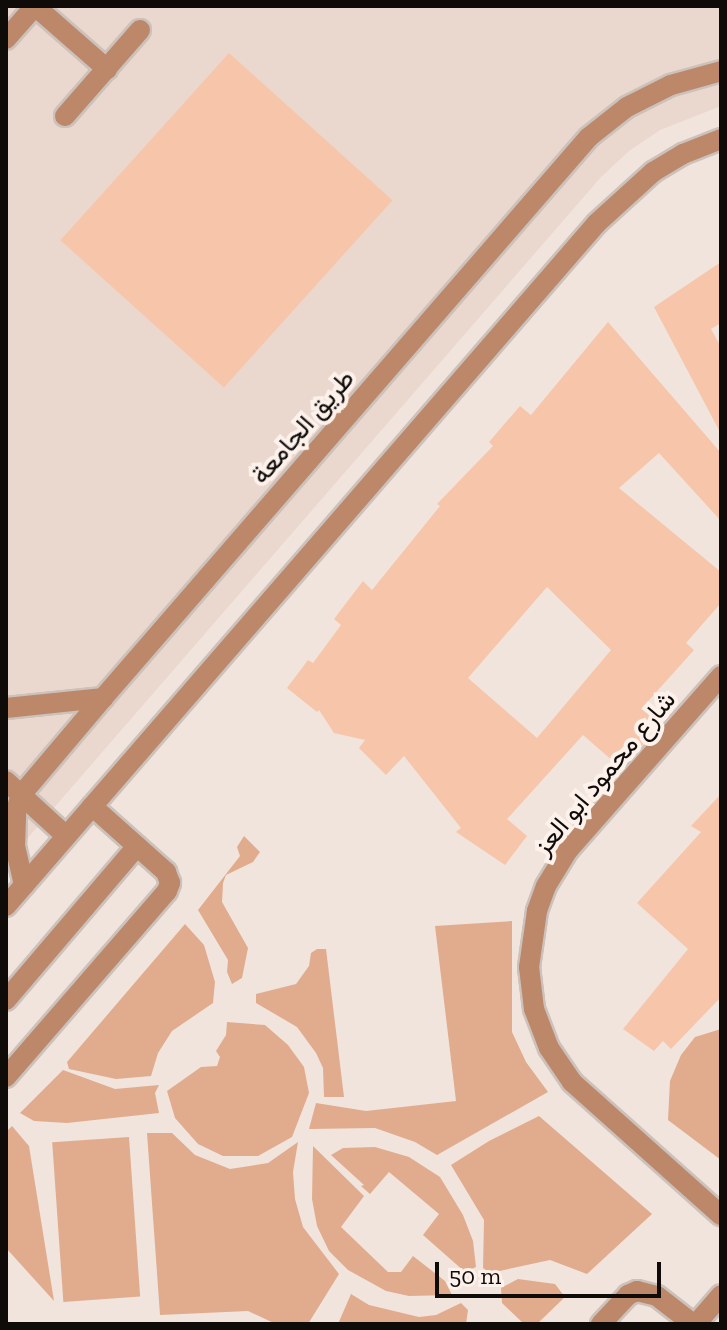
<!DOCTYPE html>
<html>
<head>
<meta charset="utf-8">
<style>
	body { margin:0 }
	#map { position:relative; width:727px; height:1330px; overflow:hidden; background:#f0e4dd; font-family:"Zilla Slab",Vazirmatn,serif }
	div>[style] { position:absolute }
	.built>* { inset:0; background:#ead7cd }
	.green>* { inset:0; background:#e1ac8d; transform-origin:0 0 }
	.building>* { inset:0; background:#f7c6aa; transform-origin:0 0 }
	.roads { filter:drop-shadow(2px 0 #ccc1bb) drop-shadow(-2px 0 #ccc1bb) drop-shadow(0 2px #ccc1bb) drop-shadow(0 -2px #ccc1bb) }
	.minor>* { height:20px; margin:-10px; padding:0 10px; transform-origin:10px; border-radius:10px; background:#bc8869 }
	span { translate:-50% -50%; white-space:nowrap; text-align:center; line-height:1.15; -webkit-text-stroke:8px #fdf1eb; paint-order:stroke }
	.street-label { font-size:26px; color:#0f0b09 }
	.frame { position:absolute; inset:0; border:8px solid #0f0b09; pointer-events:none }
	.scale { position:absolute; left:435px; top:1262px; width:226px; height:36px; box-sizing:border-box; border:4px solid #0f0b09; border-top:0; padding-left:10px; font-size:24px; line-height:28px; white-space:nowrap; color:#0f0b09; -webkit-text-stroke:6px #fdf1eb; paint-order:stroke }
</style>
</head>
<body>
<div id="map">
	<div class="built">
		<i style="clip-path:polygon(6px 6px,721px 6px,721px 106px,660px 130px,629px 151px,601px 177px,6px 863px)"></i>
	</div>
	<div class="green">
		<i style="clip-path:polygon(244px 836px,260px 852px,253px 862px,226px 875px,223px 883px,222px 902px,248px 948px,242px 978px,232px 984px,227px 972px,228px 960px,198px 910px,240px 856px,237px 847px)"></i>
		<i style="clip-path:polygon(512px 921px,512px 1032px,526px 1062px,548px 1092px,437px 1155px,415px 1142px,375px 1128px,309px 1129px,316px 1103px,366px 1111px,456px 1101px,435px 926px)"></i>
		<i style="clip-path:polygon(185px 924px,204px 945px,215px 982px,213px 1003px,172px 1031px,158px 1053px,151px 1076px,116px 1079px,69px 1069px,67px 1062px)"></i>
		<i style="clip-path:polygon(317px 949px,326px 949px,344px 1097px,324px 1097px,323px 1068px,316px 1053px,297px 1027px,256px 1003px,256px 994px,296px 984px,309px 966px,311px 953px)"></i>
		<i style="clip-path:polygon(227px 1022px,265px 1025px,288px 1045px,304px 1067px,309px 1093px,292px 1137px,258px 1156px,223px 1156px,198px 1144px,175px 1118px,167px 1091px,201px 1067px,217px 1066px,220px 1057px,216px 1051px,226px 1035px)"></i>
		<i style="clip-path:polygon(721px 1029px,721px 1160px,668px 1120px,670px 1081px,681px 1055px,695px 1037px)"></i>
		<i style="clip-path:polygon(63px 1070px,115px 1089px,159px 1085px,155px 1093px,159px 1113px,67px 1123px,34px 1121px,20px 1113px)"></i>
		<i style="clip-path:polygon(539px 1116px,652px 1214px,587px 1274px,550px 1260px,490px 1273px,483px 1268px,484px 1220px,451px 1165px,489px 1141px)"></i>
		<i style="clip-path:polygon(12px 1126px,29px 1146px,54px 1301px,6px 1248px,6px 1132px)"></i>
		<i style="clip-path:polygon(147px 1133px,172px 1133px,195px 1155px,230px 1169px,268px 1163px,298px 1142px,293px 1172px,295px 1199px,303px 1227px,339px 1274px,308px 1324px,276px 1324px,248px 1311px,160px 1315px)"></i>
		<i style="left:129px;top:1137px;width:160px;height:77px;rotate:86deg"></i>
		<i style="clip-path:polygon(313px 1146px,364px 1196px,341px 1227px,388px 1272px,401px 1272px,413px 1256px,445px 1281px,452px 1295px,409px 1296px,386px 1291px,348px 1270px,329px 1251px,317px 1226px,312px 1199px)"></i>
		<i style="clip-path:polygon(375px 1147px,409px 1157px,440px 1177px,463px 1215px,473px 1241px,476px 1267px,465px 1272px,423px 1235px,439px 1214px,389px 1172px,370px 1194px,361px 1186px,364px 1185px,331px 1155px,343px 1148px)"></i>
		<i style="clip-path:polygon(518px 1279px,555px 1284px,565px 1297px,537px 1324px,524px 1324px,502px 1303px,501px 1288px)"></i>
		<i style="clip-path:polygon(351px 1294px,369px 1305px,419px 1317px,436px 1315px,461px 1303px,468px 1310px,466px 1324px,338px 1324px)"></i>
	</div>
	<div class="building">
		<i style="left:229px;top:53px;width:220px;height:252px;rotate:42deg"></i>
		<i style="clip-path:polygon(721px 262px,721px 323px,711px 329px,721px 347px,721px 434px,654px 307px)"></i>
		<i style="clip-path:polygon(evenodd,608px 322px,721px 453px,721px 521px,659px 453px,619px 488px,721px 572px,721px 603px,686px 643px,694px 650px,642px 708px,652px 716px,644px 728px,650px 738px,634px 753px,614px 762px,583px 735px,507px 819px,527px 836px,505px 865px,456px 832px,461px 828px,404px 756px,386px 775px,359px 748px,365px 740px,334px 733px,319px 710px,317px 712px,287px 688px,308px 660px,313px 663px,341px 625px,334px 619px,363px 581px,372px 590px,440px 506px,437px 504px,493px 446px,489px 442px,520px 406px,531px 415px,608px 322px,547px 587px,611px 650px,537px 738px,468px 678px,547px 587px)"></i>
		<i style="clip-path:polygon(721px 794px,721px 997px,671px 1049px,663px 1041px,654px 1051px,623px 1029px,688px 949px,637px 903px,701px 832px,691px 826px)"></i>
	</div>
	<div class="roads">
		<div class="minor">
			<i style="left:35px;top:6px;width:96px;rotate:41.2deg"></i>
			<i style="left:6px;top:39px;width:44px;rotate:-48.7deg"></i>
			<i style="left:65px;top:116px;width:114px;rotate:-48.9deg"></i>
			<i style="left:721px;top:676px;width:232px;rotate:131.3deg"></i>
			<i style="left:568px;top:850px;width:42px;rotate:121.4deg"></i>
			<i style="left:546px;top:886px;width:27px;rotate:110deg"></i>
			<i style="left:537px;top:911px;width:57px;rotate:98.1deg"></i>
			<i style="left:529px;top:967px;width:42px;rotate:83.2deg"></i>
			<i style="left:534px;top:1009px;width:42px;rotate:69deg"></i>
			<i style="left:549px;top:1048px;width:41px;rotate:55.9deg"></i>
			<i style="left:572px;top:1082px;width:200px;rotate:41.8deg"></i>
			<i style="left:6px;top:708px;width:98px;rotate:-5.9deg"></i>
			<i style="left:6px;top:781px;width:81px;rotate:42.5deg"></i>
			<i style="left:24px;top:885px;width:39px;rotate:-103deg"></i>
			<i style="left:15px;top:847px;width:37px;rotate:-88deg"></i>
			<i style="left:16px;top:810px;width:16px;rotate:-72deg"></i>
			<i style="left:21px;top:795px;width:127px;rotate:-49.8deg"></i>
			<i style="left:103px;top:698px;width:742px;rotate:-49.1deg"></i>
			<i style="left:589px;top:137px;width:48px;rotate:-38.3deg"></i>
			<i style="left:627px;top:107px;width:49px;rotate:-26.6deg"></i>
			<i style="left:671px;top:85px;width:52px;rotate:-15.6deg"></i>
			<i style="left:6px;top:906px;width:903px;rotate:-49.13deg"></i>
			<i style="left:597px;top:223px;width:76px;rotate:-42.3deg"></i>
			<i style="left:653px;top:172px;width:35px;rotate:-31deg"></i>
			<i style="left:683px;top:154px;width:41px;rotate:-21.5deg"></i>
			<i style="left:6px;top:1000px;width:202px;rotate:-49.6deg"></i>
			<i style="left:6px;top:1077px;width:246px;rotate:-49.1deg"></i>
			<i style="left:167px;top:891px;width:9px;rotate:-69deg"></i>
			<i style="left:170px;top:883px;width:12px;rotate:-110deg"></i>
			<i style="left:166px;top:872px;width:99px;rotate:-138.3deg"></i>
			<i style="left:601px;top:1324px;width:40px;rotate:-47deg"></i>
			<i style="left:628px;top:1295px;width:10px;rotate:-24deg"></i>
			<i style="left:637px;top:1291px;width:21px;rotate:14deg"></i>
			<i style="left:657px;top:1296px;width:46px;rotate:37.9deg"></i>
			<i style="left:696px;top:1324px;width:38px;rotate:-49deg"></i>
		</div>
	</div>
	<div class="street-label">
		<span style="left:303px;top:427px;rotate:-49deg">طريق الجامعة</span>
		<span style="left:605px;top:773px;rotate:-50deg">شارع محمود ابو العز</span>
	</div>
	<div class="frame"></div>
	<div class="scale">50 m</div>
</div>
</body>
</html>
